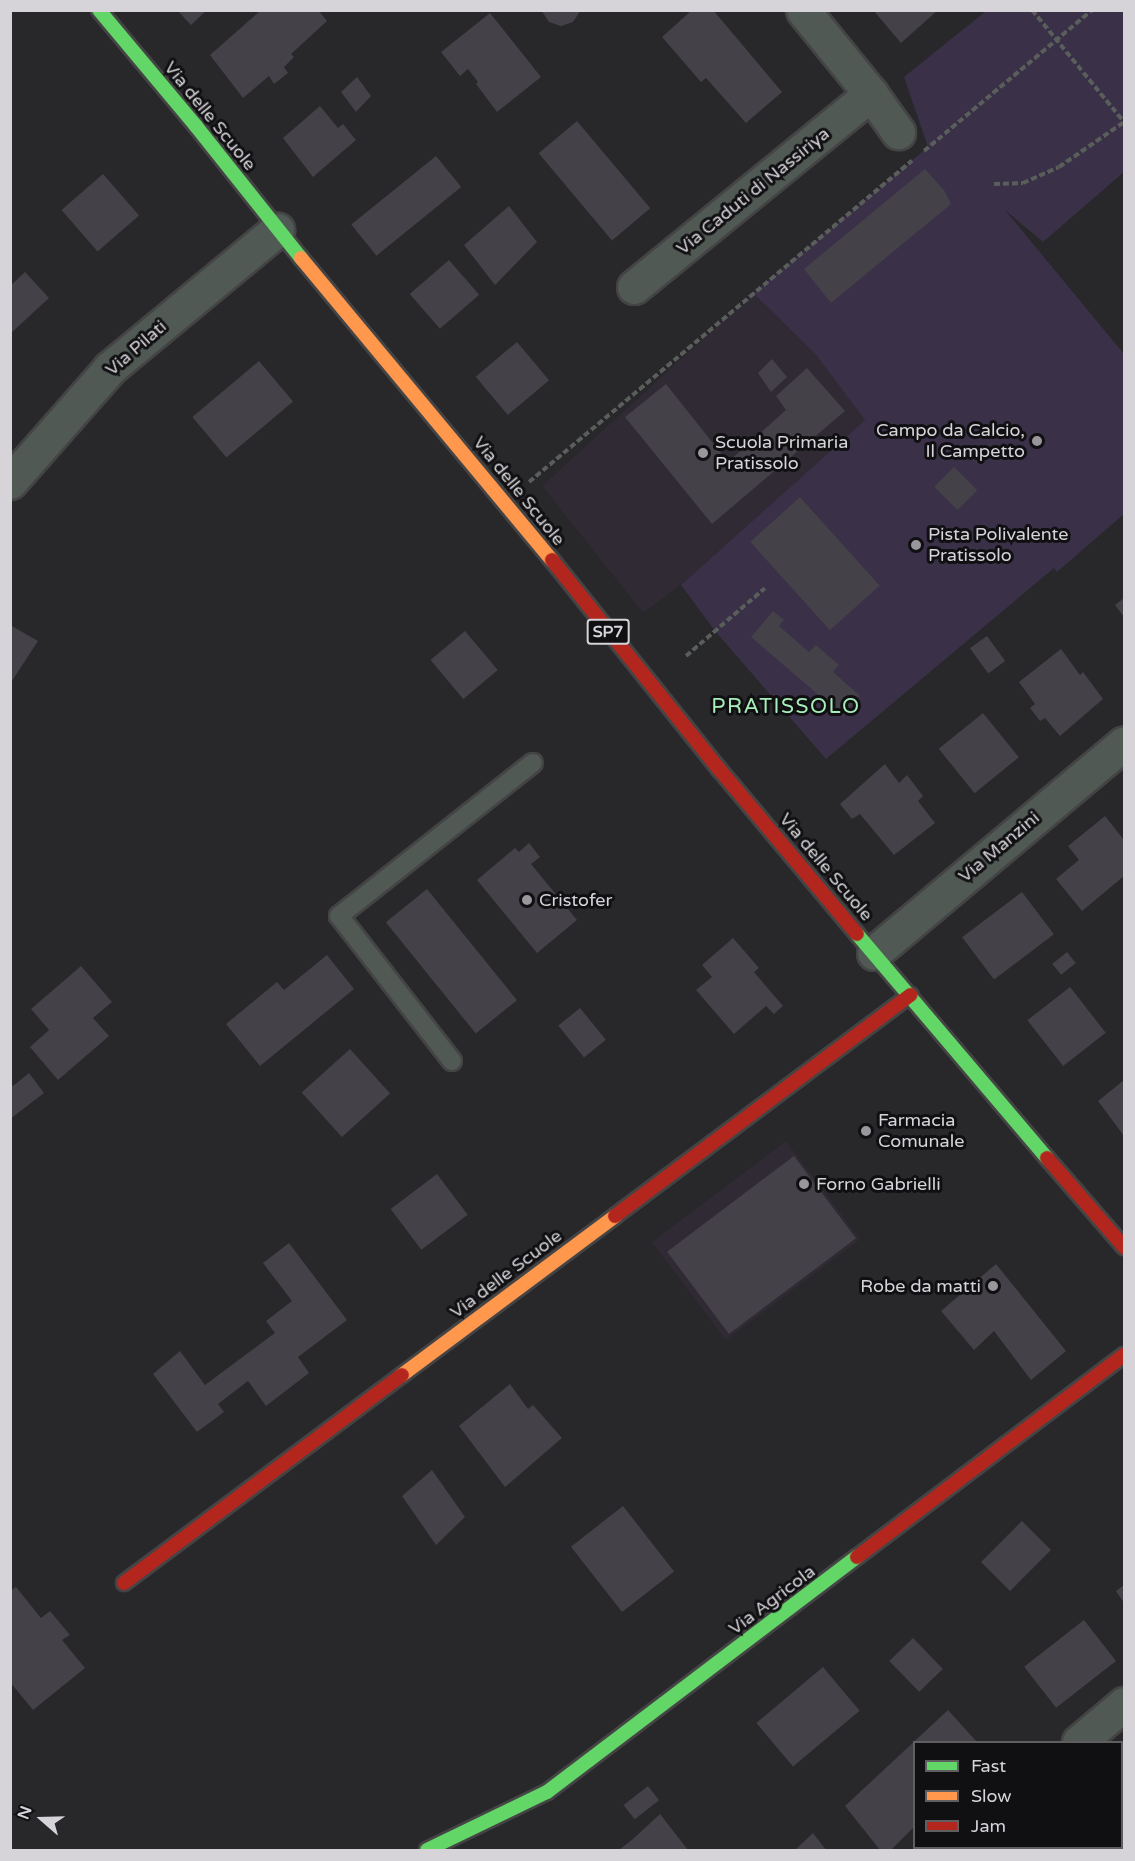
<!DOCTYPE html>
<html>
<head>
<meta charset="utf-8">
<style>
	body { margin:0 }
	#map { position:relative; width:1135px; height:1861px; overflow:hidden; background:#28272a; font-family:"Varela Round",sans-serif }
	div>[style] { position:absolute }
	.built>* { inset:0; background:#2f2a34; transform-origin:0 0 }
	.green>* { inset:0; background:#3a3047 }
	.building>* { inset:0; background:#444148; transform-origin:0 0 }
	.path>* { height:4px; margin-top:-2px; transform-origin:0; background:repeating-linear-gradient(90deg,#595e5b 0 6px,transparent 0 9px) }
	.roads { filter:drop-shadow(2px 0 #444445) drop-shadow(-2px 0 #444445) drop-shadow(0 2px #444445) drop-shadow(0 -2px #444445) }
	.lane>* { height:18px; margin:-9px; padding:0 9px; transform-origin:9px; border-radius:9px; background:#505953 }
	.street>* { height:33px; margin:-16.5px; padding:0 16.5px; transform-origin:16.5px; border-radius:16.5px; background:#505953 }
	.fast>* { height:14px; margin:-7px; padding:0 7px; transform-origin:7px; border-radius:7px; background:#63d668 }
	.slow>* { height:14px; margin:-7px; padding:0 7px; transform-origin:7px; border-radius:7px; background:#ff974d }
	.jam>* { height:14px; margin:-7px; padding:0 7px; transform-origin:7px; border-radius:7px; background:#b3261e }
	.dots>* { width:16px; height:16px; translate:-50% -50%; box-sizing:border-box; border:3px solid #100f12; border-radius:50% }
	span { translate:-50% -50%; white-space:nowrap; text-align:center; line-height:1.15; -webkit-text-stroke:6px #100f12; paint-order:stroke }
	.shield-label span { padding:2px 4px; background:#100f12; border:2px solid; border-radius:4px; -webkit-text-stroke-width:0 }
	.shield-label { font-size:16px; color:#d6d4d8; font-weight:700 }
	.street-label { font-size:18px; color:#d6d4d8 }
	.poi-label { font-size:18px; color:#d6d4d8 }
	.right { translate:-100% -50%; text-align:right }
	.left { translate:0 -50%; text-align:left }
	.quarter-label { font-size:21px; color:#a7eeba; letter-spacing:1.5px }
	.frame { position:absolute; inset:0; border:12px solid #d6d4d8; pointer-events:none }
	.legend { position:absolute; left:913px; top:1741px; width:210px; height:108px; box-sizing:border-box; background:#100f12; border:2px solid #5f5e61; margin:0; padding:8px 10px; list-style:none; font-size:18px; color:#d6d4d8 }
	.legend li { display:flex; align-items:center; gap:12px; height:30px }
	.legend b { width:30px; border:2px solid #5f5e61 }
	.north { position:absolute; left:12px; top:1789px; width:60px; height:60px; -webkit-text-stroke:4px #100f12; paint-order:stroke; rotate:290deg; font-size:16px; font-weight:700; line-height:24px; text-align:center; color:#d6d4d8 }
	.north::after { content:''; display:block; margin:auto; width:21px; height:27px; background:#d6d4d8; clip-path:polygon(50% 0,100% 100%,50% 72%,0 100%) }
</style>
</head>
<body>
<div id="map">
	<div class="built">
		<i style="clip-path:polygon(753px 293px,816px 355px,865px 420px,681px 585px,643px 613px,542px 486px)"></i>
		<i style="left:786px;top:1141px;width:123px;height:168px;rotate:53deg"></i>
	</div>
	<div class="green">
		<i style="clip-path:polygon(986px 11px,1124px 11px,1124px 172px,1043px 242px,1005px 210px,1124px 354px,1124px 514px,1057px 572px,1054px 568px,826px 759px,715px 631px,681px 585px,865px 420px,816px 355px,753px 293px,928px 147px,904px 77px)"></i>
	</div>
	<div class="building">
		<i style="clip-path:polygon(177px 10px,207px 10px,191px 25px)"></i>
		<i style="clip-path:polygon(261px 10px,318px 10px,327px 21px,291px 54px,294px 57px,284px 67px,288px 73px,274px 84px,269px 76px,243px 98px,210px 55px)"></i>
		<i style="clip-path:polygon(541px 10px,581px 10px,573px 22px,561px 26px,549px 22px)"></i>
		<i style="clip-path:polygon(692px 10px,713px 10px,782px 92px,746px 123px,706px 78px,701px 82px,662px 37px)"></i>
		<i style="clip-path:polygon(873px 10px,938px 10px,901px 43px)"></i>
		<i style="clip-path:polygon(490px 13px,541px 77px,497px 112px,476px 84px,478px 82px,468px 69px,460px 76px,441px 52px)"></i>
		<i style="clip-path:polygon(357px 77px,371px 96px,356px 112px,341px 92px)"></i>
		<i style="clip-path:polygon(320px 106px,338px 128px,343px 124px,356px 140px,313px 177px,283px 138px)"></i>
		<i style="left:577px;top:121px;width:114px;height:50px;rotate:50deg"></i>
		<i style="left:436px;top:156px;width:40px;height:109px;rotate:51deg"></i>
		<i style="clip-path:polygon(925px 169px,944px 190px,951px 204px,831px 303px,804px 269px)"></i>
		<i style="left:103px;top:174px;width:55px;height:55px;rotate:49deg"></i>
		<i style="clip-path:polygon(509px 206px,537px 242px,495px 285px,464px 245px)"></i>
		<i style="left:449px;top:260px;width:46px;height:52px;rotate:49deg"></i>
		<i style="clip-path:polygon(25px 272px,49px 298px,10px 334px,10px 286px)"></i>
		<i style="left:517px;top:342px;width:50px;height:54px;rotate:50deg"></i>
		<i style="clip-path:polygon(772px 359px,787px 377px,771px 392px,758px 373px)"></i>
		<i style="left:259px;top:361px;width:53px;height:87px;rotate:50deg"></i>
		<i style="clip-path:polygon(807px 368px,845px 411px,712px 524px,625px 417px,666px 384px,728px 462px,786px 410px,776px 396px)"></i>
		<i style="left:954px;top:467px;width:33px;height:28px;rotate:45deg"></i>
		<i style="left:800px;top:497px;width:119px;height:67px;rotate:48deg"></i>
		<i style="clip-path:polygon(1124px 598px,1124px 617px,1115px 605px)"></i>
		<i style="clip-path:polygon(773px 611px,784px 620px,779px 626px,809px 652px,816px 645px,839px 665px,833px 672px,860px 696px,843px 716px,751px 637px)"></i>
		<i style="clip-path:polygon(10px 625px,38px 641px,10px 684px)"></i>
		<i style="left:465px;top:631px;width:51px;height:45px;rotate:50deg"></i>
		<i style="left:987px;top:636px;width:31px;height:21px;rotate:54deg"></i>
		<i style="clip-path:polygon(1061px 649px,1080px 675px,1083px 672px,1103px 699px,1060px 736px,1045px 718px,1040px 721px,1030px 708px,1035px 704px,1019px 682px)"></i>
		<i style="left:983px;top:713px;width:57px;height:57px;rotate:51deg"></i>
		<i style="clip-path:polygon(885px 764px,899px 783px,907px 775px,923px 796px,918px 801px,935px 823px,894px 855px,860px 814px,852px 819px,840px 804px)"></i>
		<i style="clip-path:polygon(1105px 816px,1124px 840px,1124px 876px,1082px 911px,1056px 879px,1079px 860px,1068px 846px)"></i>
		<i style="clip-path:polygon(529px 843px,540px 857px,531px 864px,577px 920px,537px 953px,477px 880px,515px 848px,519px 852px)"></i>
		<i style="left:427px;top:889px;width:143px;height:53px;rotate:51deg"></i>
		<i style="left:1022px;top:892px;width:53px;height:75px;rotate:53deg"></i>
		<i style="clip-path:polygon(733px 938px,759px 968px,754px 972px,783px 1006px,774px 1014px,766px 1006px,734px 1034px,696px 990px,712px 977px,702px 965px)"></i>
		<i style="left:1067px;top:952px;width:14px;height:19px;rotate:51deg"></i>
		<i style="clip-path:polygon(327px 955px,354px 989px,260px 1066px,226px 1024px,277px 982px,284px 990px)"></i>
		<i style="clip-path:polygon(81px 966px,112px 1002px,93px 1018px,109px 1036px,58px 1080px,30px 1047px,49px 1030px,31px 1009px)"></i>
		<i style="left:1070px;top:987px;width:58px;height:54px;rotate:52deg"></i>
		<i style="left:580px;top:1008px;width:41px;height:28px;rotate:51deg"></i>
		<i style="left:350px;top:1049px;width:60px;height:65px;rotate:48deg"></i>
		<i style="clip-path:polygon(29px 1073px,44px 1093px,10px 1119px,10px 1083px,13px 1086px)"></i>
		<i style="clip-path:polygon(1124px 1080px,1124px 1136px,1098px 1101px)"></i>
		<i style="left:794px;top:1156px;width:103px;height:159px;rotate:53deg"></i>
		<i style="left:437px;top:1174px;width:51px;height:58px;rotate:53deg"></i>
		<i style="clip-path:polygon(289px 1243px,347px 1320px,298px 1357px,309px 1373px,266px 1406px,248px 1381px,218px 1404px,224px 1412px,197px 1432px,153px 1374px,180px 1351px,205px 1385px,275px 1333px,266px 1321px,292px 1301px,263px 1263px)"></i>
		<i style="clip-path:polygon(996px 1264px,1066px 1351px,1031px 1380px,994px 1331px,974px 1350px,941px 1311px)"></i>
		<i style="clip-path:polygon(510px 1384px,528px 1409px,533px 1405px,562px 1438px,505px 1487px,459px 1426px)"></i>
		<i style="clip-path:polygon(432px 1470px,465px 1517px,436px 1545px,402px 1496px)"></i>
		<i style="left:623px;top:1506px;width:83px;height:66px;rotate:52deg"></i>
		<i style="left:1022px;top:1521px;width:41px;height:58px;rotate:45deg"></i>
		<i style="clip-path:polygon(1124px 1585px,1124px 1603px,1116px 1591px)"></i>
		<i style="clip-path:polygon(16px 1587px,41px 1618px,50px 1611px,70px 1635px,62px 1640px,85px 1668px,33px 1710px,10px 1682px,10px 1591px)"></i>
		<i style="left:1084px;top:1620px;width:52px;height:76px;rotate:52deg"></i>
		<i style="left:913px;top:1638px;width:43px;height:33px;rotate:46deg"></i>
		<i style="left:823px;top:1667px;width:57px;height:87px;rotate:50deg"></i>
		<i style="clip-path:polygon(948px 1710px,977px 1742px,914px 1742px,914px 1827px,891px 1850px,880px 1850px,845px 1806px)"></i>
		<i style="left:648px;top:1786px;width:18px;height:31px;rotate:52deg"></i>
		<i style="clip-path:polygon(660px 1814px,688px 1850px,619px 1850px,633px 1839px)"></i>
		<i style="clip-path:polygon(813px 1833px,826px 1850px,795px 1850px)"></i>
		<i style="left:1024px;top:1848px;width:60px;height:4px"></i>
	</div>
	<div class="path">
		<i style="left:1032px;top:10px;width:145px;rotate:50.6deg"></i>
		<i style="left:924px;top:151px;width:219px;rotate:-40deg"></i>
		<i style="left:994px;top:184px;width:29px;rotate:-2deg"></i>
		<i style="left:1023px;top:183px;width:39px;rotate:-24deg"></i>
		<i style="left:1059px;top:167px;width:79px;rotate:-34.7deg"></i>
		<i style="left:529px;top:482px;width:500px;rotate:-40deg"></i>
		<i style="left:686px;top:656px;width:104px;rotate:-40.7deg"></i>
	</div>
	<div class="roads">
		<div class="lane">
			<i style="left:452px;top:1061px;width:184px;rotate:-127.9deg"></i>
			<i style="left:339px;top:916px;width:247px;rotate:-38.3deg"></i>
		</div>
		<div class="street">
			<i style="left:871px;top:94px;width:47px;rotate:54.6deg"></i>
			<i style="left:634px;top:287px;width:306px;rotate:-39.2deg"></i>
			<i style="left:871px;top:94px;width:108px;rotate:-129deg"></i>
			<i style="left:10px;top:482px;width:152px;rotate:-48.7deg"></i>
			<i style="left:110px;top:368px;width:217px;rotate:-39.6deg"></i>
			<i style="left:874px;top:953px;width:326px;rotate:-40deg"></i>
			<i style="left:1079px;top:1742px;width:59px;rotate:-40.2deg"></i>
			<i style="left:959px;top:1850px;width:4px;rotate:-34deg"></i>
		</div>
		<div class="fast">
			<i style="left:99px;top:10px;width:151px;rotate:50.1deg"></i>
			<i style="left:196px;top:126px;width:169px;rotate:51.5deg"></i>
			<i style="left:857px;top:934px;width:294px;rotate:49.7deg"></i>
			<i style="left:427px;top:1850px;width:133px;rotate:-25.8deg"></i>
			<i style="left:547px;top:1792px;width:389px;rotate:-37.2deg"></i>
		</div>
		<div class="slow">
			<i style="left:301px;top:258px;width:393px;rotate:50.3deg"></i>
			<i style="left:402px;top:1375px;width:266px;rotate:-36.7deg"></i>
		</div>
		<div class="jam">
			<i style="left:552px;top:560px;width:268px;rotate:51.4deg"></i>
			<i style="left:719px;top:769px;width:215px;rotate:50.1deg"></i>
			<i style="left:1047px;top:1158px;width:118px;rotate:49.1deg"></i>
			<i style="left:615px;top:1216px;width:369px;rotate:-36.8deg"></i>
			<i style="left:857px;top:1557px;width:335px;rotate:-37.1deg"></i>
			<i style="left:124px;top:1583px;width:347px;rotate:-36.8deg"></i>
		</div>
	</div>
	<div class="dots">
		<i style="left:1037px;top:441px;background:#99979b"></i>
		<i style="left:703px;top:453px;background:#99979b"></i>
		<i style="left:916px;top:545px;background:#99979b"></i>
		<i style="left:527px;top:900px;background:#99979b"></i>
		<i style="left:866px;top:1131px;background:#99979b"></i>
		<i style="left:804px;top:1184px;background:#99979b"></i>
		<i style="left:993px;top:1286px;background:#99979b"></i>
	</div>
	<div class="shield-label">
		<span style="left:608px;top:632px">SP7</span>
	</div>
	<div class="street-label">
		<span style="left:210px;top:116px;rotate:51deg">Via delle Scuole</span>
		<span style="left:753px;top:191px;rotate:-39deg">Via Caduti di Nassiriya</span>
		<span style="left:136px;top:348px;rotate:-41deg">Via Pilati</span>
		<span style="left:519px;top:491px;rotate:51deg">Via delle Scuole</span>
		<span style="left:999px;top:847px;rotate:-40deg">Via Manzini</span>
		<span style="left:826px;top:867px;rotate:50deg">Via delle Scuole</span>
		<span style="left:506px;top:1274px;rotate:-37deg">Via delle Scuole</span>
		<span style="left:772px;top:1600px;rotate:-37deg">Via Agricola</span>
	</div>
	<div class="poi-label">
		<span class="right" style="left:1025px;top:441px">Campo da Calcio,<br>Il Campetto</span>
		<span class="left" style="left:715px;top:453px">Scuola Primaria<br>Pratissolo</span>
		<span class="left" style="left:928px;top:545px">Pista Polivalente<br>Pratissolo</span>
		<span class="left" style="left:539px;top:900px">Cristofer</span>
		<span class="left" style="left:878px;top:1131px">Farmacia<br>Comunale</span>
		<span class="left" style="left:816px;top:1184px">Forno Gabrielli</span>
		<span class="right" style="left:981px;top:1286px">Robe da matti</span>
	</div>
	<div class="quarter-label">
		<span style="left:786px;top:707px">PRATISSOLO</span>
	</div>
	<div class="frame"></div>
	<ul class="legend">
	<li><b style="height:8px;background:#63d668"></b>Fast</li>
	<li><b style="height:8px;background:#ff974d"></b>Slow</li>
	<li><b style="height:8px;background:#b3261e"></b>Jam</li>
	</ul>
	<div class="north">N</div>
</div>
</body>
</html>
